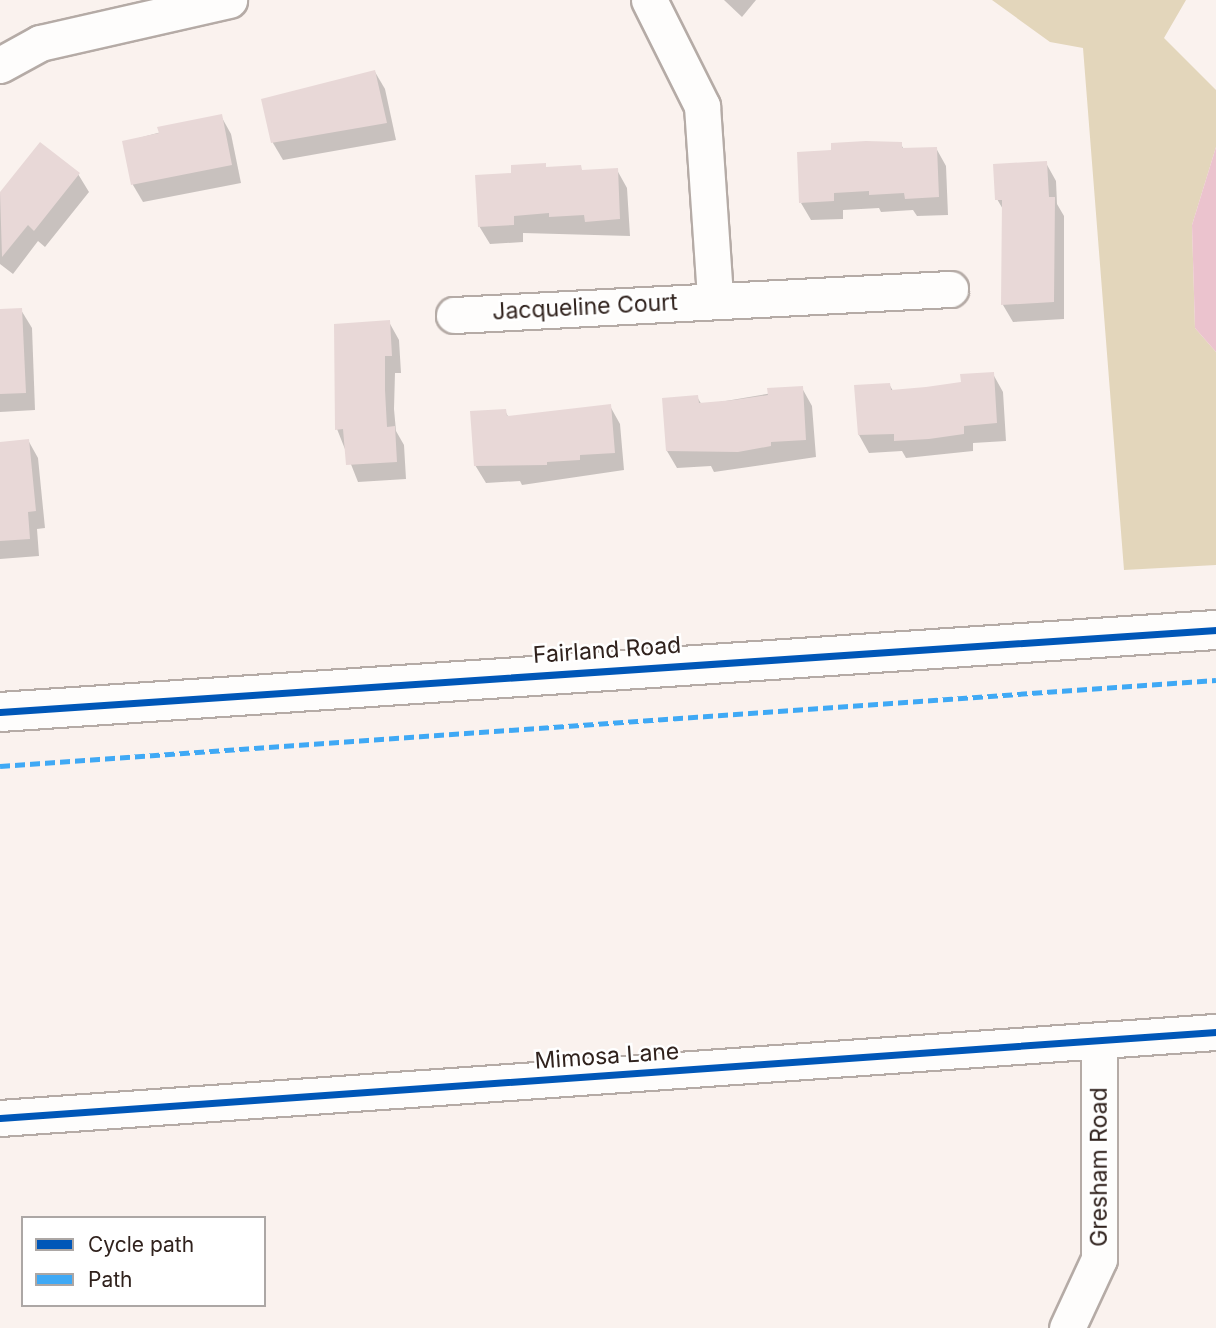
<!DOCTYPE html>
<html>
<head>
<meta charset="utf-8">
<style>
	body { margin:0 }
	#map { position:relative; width:1216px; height:1328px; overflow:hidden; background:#faf2ee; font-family:Inter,sans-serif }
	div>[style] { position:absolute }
	.green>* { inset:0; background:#e3d6bb }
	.water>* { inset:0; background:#ebc3ce }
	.shadow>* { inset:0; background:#0003 }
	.building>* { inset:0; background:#e8d8d7 }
	.roads { filter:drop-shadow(2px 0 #b5aba6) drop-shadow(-2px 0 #b5aba6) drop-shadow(0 2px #b5aba6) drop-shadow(0 -2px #b5aba6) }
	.street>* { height:35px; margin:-17.5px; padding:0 17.5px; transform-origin:17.5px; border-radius:17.5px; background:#fefdfc }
	.secondary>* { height:38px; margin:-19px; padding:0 19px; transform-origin:19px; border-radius:19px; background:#fefdfc }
	.quiet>* { height:5px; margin-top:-2.5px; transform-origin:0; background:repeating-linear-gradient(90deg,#3fa9f5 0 10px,transparent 0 15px) }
	.cycleway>* { height:7px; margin:-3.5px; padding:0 3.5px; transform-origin:3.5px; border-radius:3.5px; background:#0057b8 }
	span { translate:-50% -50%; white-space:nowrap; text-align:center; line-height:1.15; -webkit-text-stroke:5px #fff; paint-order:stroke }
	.street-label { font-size:23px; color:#30221d }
	.legend { position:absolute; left:21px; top:1216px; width:245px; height:91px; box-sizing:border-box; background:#fff; border:2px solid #aca7a5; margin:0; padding:9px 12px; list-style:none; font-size:21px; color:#30221d }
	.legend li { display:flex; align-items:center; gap:14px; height:35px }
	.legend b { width:35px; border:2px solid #aca7a5 }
</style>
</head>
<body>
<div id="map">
	<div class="green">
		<i style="clip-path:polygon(992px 0,1186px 0,1164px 38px,1216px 90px,1216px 147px,1192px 225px,1195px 328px,1216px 352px,1216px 565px,1124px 570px,1083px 48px,1050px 42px)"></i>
	</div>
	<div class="water">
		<i style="clip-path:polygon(1216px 147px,1216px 352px,1195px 328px,1192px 225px)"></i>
	</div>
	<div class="shadow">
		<i style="clip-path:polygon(724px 0,756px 0,742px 17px)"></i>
		<i style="clip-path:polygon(375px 72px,385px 89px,396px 140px,283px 160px,273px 143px,263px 100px)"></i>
		<i style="clip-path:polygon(221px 116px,231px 134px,241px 183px,143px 202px,133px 185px,124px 142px)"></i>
		<i style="clip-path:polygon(901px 144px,904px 150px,936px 148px,946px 166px,948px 215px,917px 216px,913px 210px,881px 212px,879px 208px,843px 210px,843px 219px,811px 220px,801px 203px)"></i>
		<i style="clip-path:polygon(40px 145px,78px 174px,89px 192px,45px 247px,38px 241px,13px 274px,0 264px,0 194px)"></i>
		<i style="clip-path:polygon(1046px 163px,1056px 181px,1057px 204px,1064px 216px,1064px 319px,1013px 322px,1003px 305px,1004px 211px,997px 199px)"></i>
		<i style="clip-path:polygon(580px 167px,583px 172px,617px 170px,627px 188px,630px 236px,523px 233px,523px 242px,490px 244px,479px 226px,513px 174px)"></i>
		<i style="clip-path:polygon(21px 310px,32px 328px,35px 410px,0 412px,0 311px)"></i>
		<i style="clip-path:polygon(389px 322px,399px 340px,401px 373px,395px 373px,394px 409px,396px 431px,404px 445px,406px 479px,358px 482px,337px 429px)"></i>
		<i style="clip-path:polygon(993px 374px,1003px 392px,1006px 441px,973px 443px,973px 451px,906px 458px,902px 451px,869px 453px,859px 435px,889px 384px,893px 391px,963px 384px)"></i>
		<i style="clip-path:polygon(802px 388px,812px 406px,816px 457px,714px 472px,711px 466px,677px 468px,667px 451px,697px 397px,702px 405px)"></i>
		<i style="clip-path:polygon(610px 406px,620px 424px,624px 470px,522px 485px,520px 481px,486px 483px,475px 465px,505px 411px,509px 418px)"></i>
		<i style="clip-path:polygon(28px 440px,38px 458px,45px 528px,37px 529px,39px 556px,0 559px,0 443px)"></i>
	</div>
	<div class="building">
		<i style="clip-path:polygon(375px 70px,387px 123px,271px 143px,261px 99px)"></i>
		<i style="clip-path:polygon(222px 114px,232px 165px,131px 185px,122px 141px,159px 133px,157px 127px)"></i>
		<i style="clip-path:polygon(866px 141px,902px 142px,902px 148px,937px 147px,939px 197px,905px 199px,904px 193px,869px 195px,869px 191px,834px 193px,834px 201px,799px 203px,797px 152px,831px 150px,831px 143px)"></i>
		<i style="clip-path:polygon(40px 142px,80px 173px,34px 231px,28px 225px,2px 257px,0 192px)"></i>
		<i style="clip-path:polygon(1047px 161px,1049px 197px,1055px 197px,1054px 302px,1001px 305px,1002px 200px,995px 200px,993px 164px)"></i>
		<i style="clip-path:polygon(546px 163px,546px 167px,581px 165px,582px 170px,618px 168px,620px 219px,585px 222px,584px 215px,549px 217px,549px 213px,514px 216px,514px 225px,478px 227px,475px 175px,511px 173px,511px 165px)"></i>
		<i style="clip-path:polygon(22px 308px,26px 393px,0 394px,0 309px)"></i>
		<i style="clip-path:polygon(390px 320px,392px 356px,385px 356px,385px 390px,387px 427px,395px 426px,397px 462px,346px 465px,343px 429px,335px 430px,334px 324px)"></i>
		<i style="clip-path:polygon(994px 372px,997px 423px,964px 426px,964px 434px,929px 439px,894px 441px,894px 434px,858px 435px,854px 385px,890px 383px,891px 390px,926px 387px,961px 382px,960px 374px)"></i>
		<i style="clip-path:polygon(803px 386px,806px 440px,771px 442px,771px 446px,738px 452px,666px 451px,662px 398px,698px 395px,699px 403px,734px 400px,768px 395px,767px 388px)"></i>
		<i style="clip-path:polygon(611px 404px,615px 453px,580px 455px,580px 460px,547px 462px,547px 465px,474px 466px,470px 411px,506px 409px,507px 416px)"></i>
		<i style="clip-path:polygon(29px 439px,36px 511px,28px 512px,30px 539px,0 541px,0 442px)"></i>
	</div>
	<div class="roads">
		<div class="street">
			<i style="left:649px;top:0;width:119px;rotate:63.4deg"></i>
			<i style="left:702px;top:106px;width:193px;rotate:86.1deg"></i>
			<i style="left:0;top:65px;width:46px;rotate:-28.8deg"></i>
			<i style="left:40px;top:43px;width:194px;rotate:-12.8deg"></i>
			<i style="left:454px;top:315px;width:497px;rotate:-3deg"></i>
			<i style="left:0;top:1118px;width:1219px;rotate:-4.05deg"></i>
			<i style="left:1067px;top:1328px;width:76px;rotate:-65.1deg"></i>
			<i style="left:1099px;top:1259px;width:218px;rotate:-90deg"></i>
		</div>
		<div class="secondary">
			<i style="left:0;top:712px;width:1219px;rotate:-3.86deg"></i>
		</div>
	</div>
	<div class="quiet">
		<i style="left:0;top:766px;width:1219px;rotate:-4.05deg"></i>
	</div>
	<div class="cycleway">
		<i style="left:0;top:712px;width:1219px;rotate:-3.86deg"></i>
		<i style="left:0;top:1118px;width:1219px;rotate:-4.05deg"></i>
	</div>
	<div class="street-label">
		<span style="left:585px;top:307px;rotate:-3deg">Jacqueline Court</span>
		<span style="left:607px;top:650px;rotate:-4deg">Fairland Road</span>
		<span style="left:607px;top:1056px;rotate:-4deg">Mimosa Lane</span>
		<span style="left:1099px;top:1167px;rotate:-90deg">Gresham Road</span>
	</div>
	<ul class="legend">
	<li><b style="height:9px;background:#0057b8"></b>Cycle path</li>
	<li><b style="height:9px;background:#3fa9f5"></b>Path</li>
	</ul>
</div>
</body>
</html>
